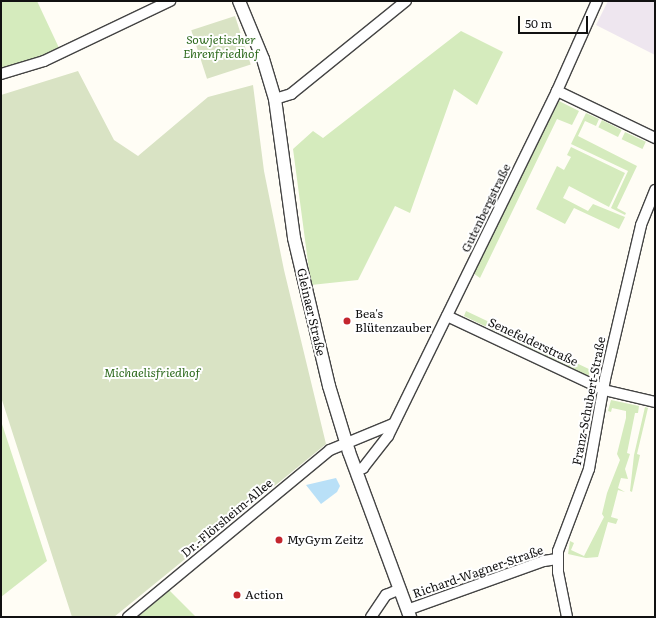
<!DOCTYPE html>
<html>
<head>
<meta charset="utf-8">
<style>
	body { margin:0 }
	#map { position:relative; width:656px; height:618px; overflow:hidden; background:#fffdf5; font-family:Literata,serif }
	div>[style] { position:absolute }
	.industrial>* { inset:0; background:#eee6ef }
	.green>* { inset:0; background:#d5ebbd; transform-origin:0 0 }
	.cemetery>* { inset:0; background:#d9e3c4; transform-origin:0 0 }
	.water>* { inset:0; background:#b9e0f7 }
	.roads { filter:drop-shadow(1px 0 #444) drop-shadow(-1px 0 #444) drop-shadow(0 1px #444) drop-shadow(0 -1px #444) }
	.minor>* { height:10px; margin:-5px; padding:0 5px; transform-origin:5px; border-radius:5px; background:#fff }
	.tertiary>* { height:12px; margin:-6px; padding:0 6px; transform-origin:6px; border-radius:6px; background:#fff }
	.dots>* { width:11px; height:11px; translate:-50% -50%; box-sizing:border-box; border:2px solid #fff; border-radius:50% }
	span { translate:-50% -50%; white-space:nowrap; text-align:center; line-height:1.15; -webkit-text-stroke:4px #fff; paint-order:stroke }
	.park-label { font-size:12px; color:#2f6b1f; font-style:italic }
	.street-label { font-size:12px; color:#111 }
	.poi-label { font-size:12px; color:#111 }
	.left { translate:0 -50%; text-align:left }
	.frame { position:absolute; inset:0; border:2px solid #111; pointer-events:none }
	.scale { position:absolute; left:518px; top:16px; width:70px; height:18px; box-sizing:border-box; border:2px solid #111; border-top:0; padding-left:5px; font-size:12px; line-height:14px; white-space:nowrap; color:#111; -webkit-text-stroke:3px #fff; paint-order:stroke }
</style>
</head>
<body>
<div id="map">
	<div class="industrial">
		<i style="clip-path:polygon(608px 1px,655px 1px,655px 55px,596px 25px)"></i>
	</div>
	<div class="green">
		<i style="clip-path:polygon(1px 1px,37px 1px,60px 50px,1px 71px)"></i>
		<i style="clip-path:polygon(461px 31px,503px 52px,477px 105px,454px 89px,410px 213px,395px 206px,358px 280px,311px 285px,293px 149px,313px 131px,323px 138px)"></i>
		<i style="clip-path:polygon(559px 101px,579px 111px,572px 125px,557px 119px,480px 278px,473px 273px)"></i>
		<i style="clip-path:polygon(586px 113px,599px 119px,596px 126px,585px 121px,578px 136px,637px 166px,617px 208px,626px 213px,625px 215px,611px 208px,628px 171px,571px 144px)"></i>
		<i style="left:602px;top:120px;width:22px;height:8px;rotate:27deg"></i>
		<i style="left:625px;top:132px;width:23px;height:8px;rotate:25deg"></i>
		<i style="clip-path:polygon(571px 147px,625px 173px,609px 207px,569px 186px,563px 198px,588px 211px,593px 204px,625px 217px,619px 229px,574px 208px,565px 224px,536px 209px,557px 166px,564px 170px,571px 157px,567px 155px)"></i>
		<i style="clip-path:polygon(466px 311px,591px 370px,588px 376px,464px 316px)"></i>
		<i style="clip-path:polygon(611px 400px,639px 406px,638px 413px,635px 413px,627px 453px,630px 454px,625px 469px,628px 479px,621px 478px,618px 488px,625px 492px,618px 490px,611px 517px,618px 519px,616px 524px,608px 522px,598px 557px,586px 558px,568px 554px,570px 541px,574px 543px,571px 550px,584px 556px,604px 517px,602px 514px,607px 493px,620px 460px,617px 454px,626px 418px,626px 411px,612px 408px,611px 412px,608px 411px)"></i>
		<i style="clip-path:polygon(645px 407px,648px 408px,637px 454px,640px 455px,632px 492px,630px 491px,634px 455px)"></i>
		<i style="clip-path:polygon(1px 421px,47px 561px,1px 597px)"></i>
		<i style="clip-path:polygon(169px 590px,196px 617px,138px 617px)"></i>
	</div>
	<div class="cemetery">
		<i style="left:235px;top:16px;width:51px;height:46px;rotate:72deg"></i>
		<i style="clip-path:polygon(78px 71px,114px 140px,138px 156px,208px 97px,253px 85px,264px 171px,284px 270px,326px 444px,114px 617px,72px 617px,1px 397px,1px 95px)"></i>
	</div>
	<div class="water">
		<i style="clip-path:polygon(336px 478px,340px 486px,337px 492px,321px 504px,306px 485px)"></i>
	</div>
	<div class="roads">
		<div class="minor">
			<i style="left:1px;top:74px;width:45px;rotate:-16.8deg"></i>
			<i style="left:44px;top:61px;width:140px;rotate:-25.5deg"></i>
			<i style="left:557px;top:91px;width:109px;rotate:25.6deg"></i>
			<i style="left:275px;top:99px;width:17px;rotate:-17deg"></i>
			<i style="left:291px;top:94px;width:148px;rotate:-39deg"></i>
			<i style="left:447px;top:316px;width:174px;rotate:25.2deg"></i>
			<i style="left:604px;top:390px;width:52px;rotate:13.2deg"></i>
			<i style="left:356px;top:471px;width:8px;rotate:-23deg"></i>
			<i style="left:363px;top:468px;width:41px;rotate:-52deg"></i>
			<i style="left:388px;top:436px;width:384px;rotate:-63.9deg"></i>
			<i style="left:557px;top:91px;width:98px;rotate:-66deg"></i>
			<i style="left:407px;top:610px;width:145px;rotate:-19.7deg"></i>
			<i style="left:544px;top:561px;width:13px;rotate:-9deg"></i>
			<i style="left:128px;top:617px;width:262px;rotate:-39.6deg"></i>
			<i style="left:330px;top:450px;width:68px;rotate:-22.4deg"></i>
			<i style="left:371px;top:617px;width:27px;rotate:-56deg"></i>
			<i style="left:386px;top:595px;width:15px;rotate:-23deg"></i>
			<i style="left:567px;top:617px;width:46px;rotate:-101.3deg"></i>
			<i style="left:558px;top:572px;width:21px;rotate:-90deg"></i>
			<i style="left:558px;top:551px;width:88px;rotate:-69.3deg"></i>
			<i style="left:589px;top:469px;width:91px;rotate:-79.9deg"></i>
			<i style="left:605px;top:379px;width:158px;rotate:-76.8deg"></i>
			<i style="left:641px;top:225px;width:38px;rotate:-68deg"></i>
		</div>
		<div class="tertiary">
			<i style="left:239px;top:1px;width:63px;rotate:67.5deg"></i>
			<i style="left:263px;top:59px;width:42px;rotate:73.3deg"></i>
			<i style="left:275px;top:99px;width:140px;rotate:82.2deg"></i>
			<i style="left:294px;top:238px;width:152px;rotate:76.7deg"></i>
			<i style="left:329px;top:386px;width:69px;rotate:73.1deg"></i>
			<i style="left:349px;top:452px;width:176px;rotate:69.7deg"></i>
		</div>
	</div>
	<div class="dots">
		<i style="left:347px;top:321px;background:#c4262e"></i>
		<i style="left:279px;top:540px;background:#c4262e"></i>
		<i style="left:237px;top:595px;background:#c4262e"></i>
	</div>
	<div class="park-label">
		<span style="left:221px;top:47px">Sowjetischer<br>Ehrenfriedhof</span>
		<span style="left:152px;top:373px">Michaelisfriedhof</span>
	</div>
	<div class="street-label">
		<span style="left:486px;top:208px;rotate:-64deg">Gutenbergstraße</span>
		<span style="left:311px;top:312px;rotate:77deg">Gleinaer Straße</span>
		<span style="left:533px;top:342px;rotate:25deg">Senefelderstraße</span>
		<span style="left:589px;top:401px;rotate:-79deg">Franz-Schubert-Straße</span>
		<span style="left:227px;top:518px;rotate:-40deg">Dr.-Flörsheim-Allee</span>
		<span style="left:478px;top:572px;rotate:-19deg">Richard-Wagner-Straße</span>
	</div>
	<div class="poi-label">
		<span class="left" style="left:355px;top:321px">Bea's<br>Blütenzauber</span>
		<span class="left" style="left:287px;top:540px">MyGym Zeitz</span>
		<span class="left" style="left:245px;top:595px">Action</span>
	</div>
	<div class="frame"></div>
	<div class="scale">50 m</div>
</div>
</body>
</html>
